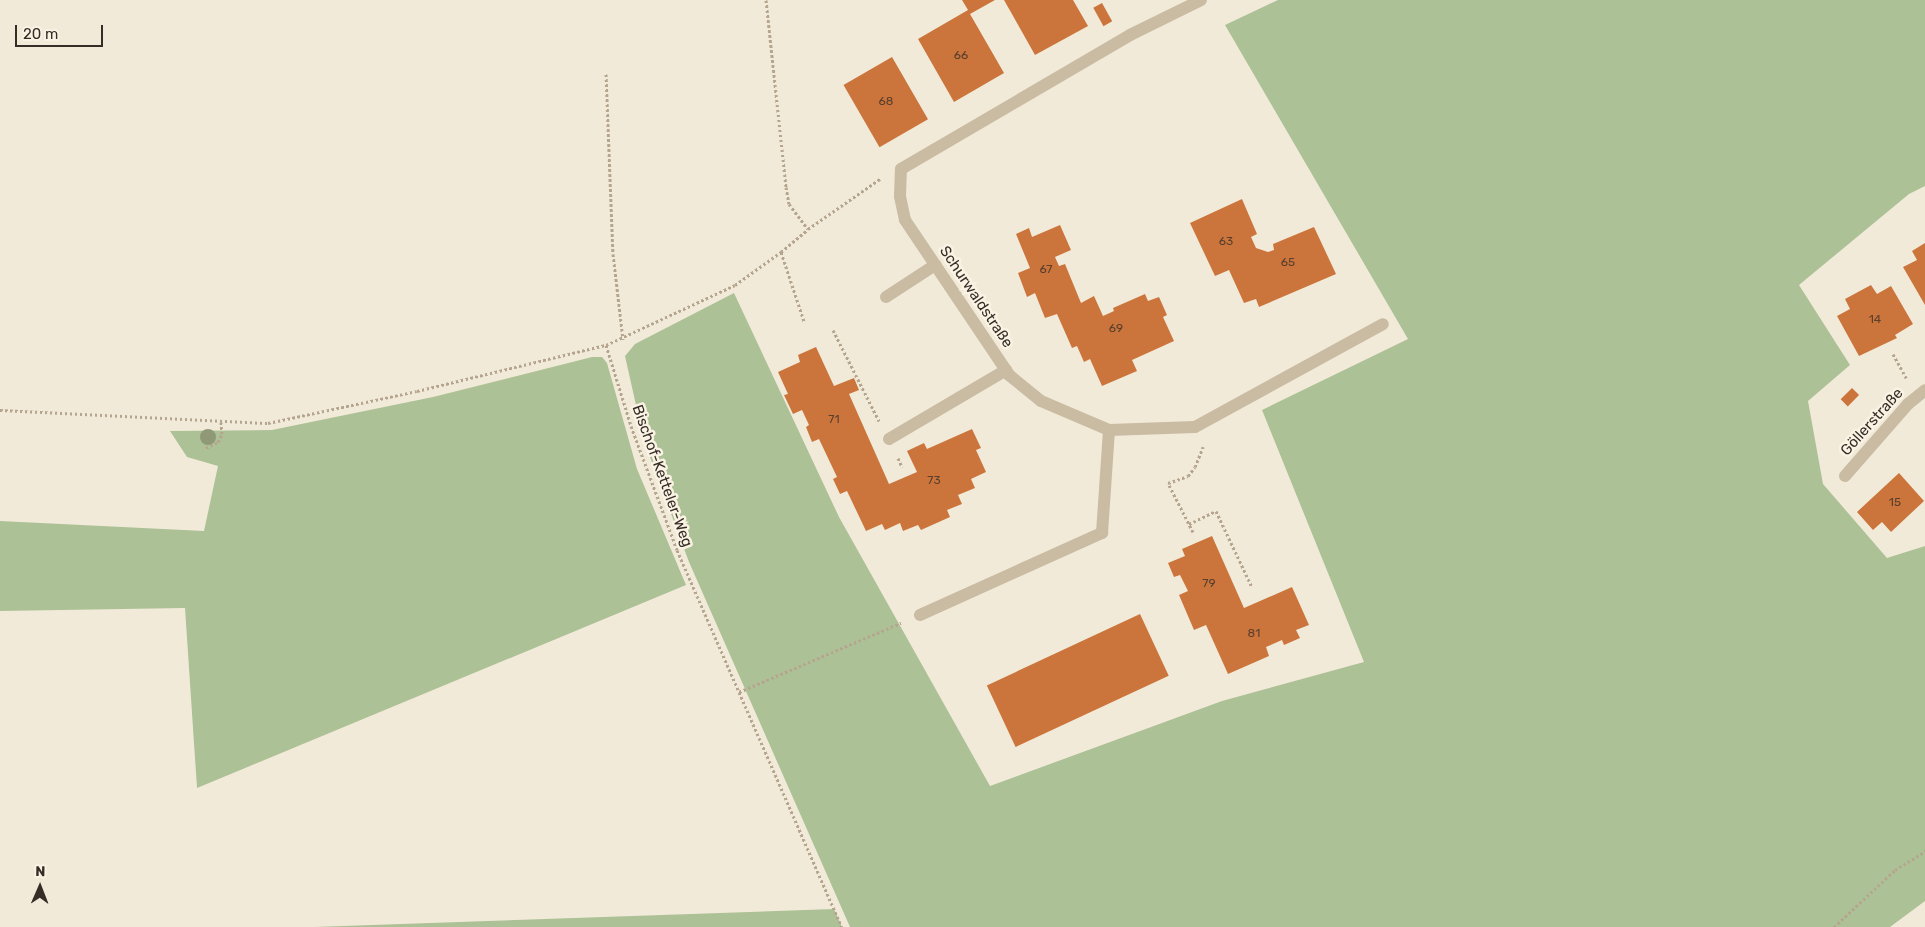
<!DOCTYPE html>
<html>
<head>
<meta charset="utf-8">
<style>
	body { margin:0 }
	#map { position:relative; width:1925px; height:927px; overflow:hidden; background:#f2ead8; font-family:Rubik,sans-serif }
	div>[style] { position:absolute }
	.green>* { inset:0; background:#adc197 }
	.building>* { inset:0; background:#cb753d; transform-origin:0 0 }
	.path>* { height:3px; margin-top:-1.5px; transform-origin:0; background:repeating-linear-gradient(90deg,#b6a58e 0 2.5px,transparent 0 5px) }
	.lane>* { height:12px; margin:-6px; padding:0 6px; transform-origin:6px; border-radius:6px; background:#cabba3 }
	.street>* { height:12px; margin:-6px; padding:0 6px; transform-origin:6px; border-radius:6px; background:#cabba3 }
	.trees>* { width:16px; height:16px; margin:-8px; border-radius:50%; background:#8f9877 }
	span { translate:-50% -50%; white-space:nowrap; text-align:center; line-height:1.15; -webkit-text-stroke:5px #faf3e4; paint-order:stroke }
	.number-label { font-size:12px; color:#5a3f2c }
	.number-label span { -webkit-text-stroke-width:0 }
	.street-label { font-size:15px; color:#352d26 }
	.north { position:absolute; left:15px; top:862px; width:50px; height:50px; -webkit-text-stroke:4px #faf3e4; paint-order:stroke; rotate:1deg; font-size:14px; font-weight:700; line-height:20px; text-align:center; color:#352d26 }
	.north::after { content:''; display:block; margin:auto; width:18px; height:22px; background:#352d26; clip-path:polygon(50% 0,100% 100%,50% 72%,0 100%) }
	.scale { position:absolute; left:15px; top:25px; width:88px; height:22px; box-sizing:border-box; border:2px solid #352d26; border-top:0; padding-left:6px; font-size:15px; line-height:18px; white-space:nowrap; color:#352d26; -webkit-text-stroke:4px #faf3e4; paint-order:stroke }
</style>
</head>
<body>
<div id="map">
	<div class="green">
		<i style="clip-path:polygon(1278px 0,1925px 0,1925px 186px,1909px 194px,1799px 285px,1850px 365px,1808px 401px,1823px 484px,1887px 558px,1925px 546px,1925px 901px,1890px 927px,850px 927px,689px 562px,644px 441px,625px 356px,635px 344px,734px 293px,839px 517px,990px 786px,1222px 701px,1364px 662px,1262px 410px,1408px 339px,1225px 25px)"></i>
		<i style="clip-path:polygon(592px 357px,602px 357px,607px 363px,637px 469px,686px 585px,197px 788px,185px 608px,0 611px,0 521px,204px 531px,218px 466px,187px 457px,170px 431px,272px 430px,433px 397px)"></i>
		<i style="clip-path:polygon(834px 909px,842px 927px,314px 927px)"></i>
	</div>
	<div class="building">
		<i style="clip-path:polygon(962px 0,995px 0,970px 14px,1004px 73px,954px 102px,918px 39px,968px 10px)"></i>
		<i style="clip-path:polygon(1004px 0,1073px 0,1088px 26px,1035px 55px)"></i>
		<i style="left:1102px;top:3px;width:21px;height:10px;rotate:61deg"></i>
		<i style="left:892px;top:57px;width:72px;height:56px;rotate:60deg"></i>
		<i style="clip-path:polygon(1242px 199px,1257px 234px,1251px 237px,1256px 248px,1268px 252px,1274px 250px,1273px 244px,1314px 227px,1336px 274px,1259px 307px,1256px 299px,1244px 303px,1229px 270px,1215px 276px,1190px 223px)"></i>
		<i style="clip-path:polygon(1060px 225px,1071px 250px,1055px 257px,1059px 266px,1065px 264px,1081px 303px,1094px 296px,1103px 316px,1114px 311px,1113px 308px,1145px 294px,1148px 301px,1159px 297px,1167px 315px,1163px 317px,1174px 341px,1132px 360px,1137px 371px,1102px 386px,1090px 359px,1084px 362px,1077px 346px,1072px 348px,1057px 314px,1045px 318px,1035px 293px,1027px 297px,1018px 273px,1030px 268px,1016px 234px,1029px 228px,1032px 237px)"></i>
		<i style="clip-path:polygon(1925px 243px,1925px 305px,1903px 267px,1917px 260px,1912px 251px)"></i>
		<i style="clip-path:polygon(1871px 285px,1877px 294px,1891px 286px,1913px 324px,1895px 335px,1897px 338px,1859px 356px,1837px 316px,1850px 309px,1845px 299px)"></i>
		<i style="clip-path:polygon(816px 347px,834px 386px,854px 378px,859px 390px,849px 394px,889px 484px,917px 472px,907px 451px,924px 443px,927px 449px,972px 429px,981px 448px,976px 450px,986px 472px,971px 479px,975px 488px,958px 495px,962px 504px,947px 510px,950px 517px,921px 530px,918px 525px,903px 531px,900px 523px,885px 530px,882px 524px,866px 531px,847px 491px,840px 494px,833px 479px,837px 477px,819px 439px,812px 442px,806px 427px,809px 425px,802px 410px,793px 414px,784px 395px,788px 394px,778px 372px,800px 362px,798px 355px)"></i>
		<i style="left:1852px;top:388px;width:10px;height:16px;rotate:45deg"></i>
		<i style="clip-path:polygon(1899px 473px,1924px 501px,1891px 532px,1882px 522px,1873px 530px,1857px 512px)"></i>
		<i style="clip-path:polygon(1212px 536px,1244px 608px,1292px 587px,1309px 625px,1296px 630px,1300px 638px,1284px 645px,1282px 640px,1266px 647px,1269px 656px,1228px 674px,1206px 625px,1194px 630px,1179px 595px,1188px 591px,1180px 575px,1174px 577px,1168px 563px,1185px 556px,1182px 549px)"></i>
		<i style="left:1140px;top:614px;width:68px;height:169px;rotate:65deg"></i>
	</div>
	<div class="path">
		<i style="left:766px;top:0;width:188px;rotate:83.9deg"></i>
		<i style="left:786px;top:187px;width:17px;rotate:80deg"></i>
		<i style="left:789px;top:204px;width:31px;rotate:53deg"></i>
		<i style="left:606px;top:74px;width:180px;rotate:87.8deg"></i>
		<i style="left:613px;top:254px;width:86px;rotate:83.3deg"></i>
		<i style="left:781px;top:252px;width:73px;rotate:71.6deg"></i>
		<i style="left:833px;top:330px;width:102px;rotate:63.2deg"></i>
		<i style="left:606px;top:345px;width:85px;rotate:72.8deg"></i>
		<i style="left:631px;top:426px;width:132px;rotate:69.6deg"></i>
		<i style="left:677px;top:550px;width:412px;rotate:66.4deg"></i>
		<i style="left:1893px;top:354px;width:29px;rotate:61deg"></i>
		<i style="left:0;top:410px;width:268px;rotate:2.8deg"></i>
		<i style="left:268px;top:423px;width:152px;rotate:-12.1deg"></i>
		<i style="left:417px;top:391px;width:195px;rotate:-13.7deg"></i>
		<i style="left:606px;top:345px;width:142px;rotate:-24.9deg"></i>
		<i style="left:735px;top:285px;width:57px;rotate:-35.7deg"></i>
		<i style="left:781px;top:252px;width:35px;rotate:-40deg"></i>
		<i style="left:808px;top:229px;width:88px;rotate:-34.8deg"></i>
		<i style="left:206px;top:448px;width:13px;rotate:-27deg"></i>
		<i style="left:218px;top:442px;width:9px;rotate:-63deg"></i>
		<i style="left:222px;top:434px;width:12px;rotate:-95deg"></i>
		<i style="left:898px;top:458px;width:10px;rotate:66deg"></i>
		<i style="left:1189px;top:524px;width:30px;rotate:-26deg"></i>
		<i style="left:1216px;top:511px;width:84px;rotate:64.7deg"></i>
		<i style="left:1193px;top:532px;width:55px;rotate:-117deg"></i>
		<i style="left:1168px;top:483px;width:21px;rotate:-19deg"></i>
		<i style="left:1188px;top:476px;width:11px;rotate:-52deg"></i>
		<i style="left:1195px;top:467px;width:22px;rotate:-68deg"></i>
		<i style="left:739px;top:692px;width:176px;rotate:-23.1deg"></i>
		<i style="left:1834px;top:927px;width:83px;rotate:-43.1deg"></i>
		<i style="left:1895px;top:870px;width:36px;rotate:-32deg"></i>
	</div>
	<div class="lane">
		<i style="left:905px;top:220px;width:187px;rotate:56.1deg"></i>
		<i style="left:1009px;top:375px;width:41px;rotate:39.1deg"></i>
		<i style="left:1041px;top:401px;width:74px;rotate:23.1deg"></i>
		<i style="left:1109px;top:430px;width:86px;rotate:-2deg"></i>
		<i style="left:1195px;top:427px;width:214px;rotate:-28.7deg"></i>
		<i style="left:886px;top:297px;width:59px;rotate:-33.1deg"></i>
		<i style="left:889px;top:439px;width:136px;rotate:-30.5deg"></i>
		<i style="left:920px;top:615px;width:200px;rotate:-24.3deg"></i>
		<i style="left:1102px;top:533px;width:103px;rotate:-86.1deg"></i>
	</div>
	<div class="street">
		<i style="left:905px;top:220px;width:25px;rotate:-102deg"></i>
		<i style="left:900px;top:196px;width:27px;rotate:-88deg"></i>
		<i style="left:901px;top:169px;width:265px;rotate:-30.3deg"></i>
		<i style="left:1130px;top:35px;width:79px;rotate:-26.2deg"></i>
		<i style="left:1845px;top:476px;width:96px;rotate:-48.8deg"></i>
		<i style="left:1908px;top:404px;width:22px;rotate:-39deg"></i>
	</div>
	<div class="trees">
		<i style="left:208px;top:437px"></i>
	</div>
	<div class="number-label">
		<span style="left:961px;top:56px">66</span>
		<span style="left:886px;top:102px">68</span>
		<span style="left:1226px;top:242px">63</span>
		<span style="left:1288px;top:263px">65</span>
		<span style="left:1046px;top:270px">67</span>
		<span style="left:1875px;top:320px">14</span>
		<span style="left:1116px;top:329px">69</span>
		<span style="left:834px;top:420px">71</span>
		<span style="left:934px;top:481px">73</span>
		<span style="left:1895px;top:503px">15</span>
		<span style="left:1209px;top:584px">79</span>
		<span style="left:1254px;top:634px">81</span>
	</div>
	<div class="street-label">
		<span style="left:976px;top:297px;rotate:56deg">Schurwaldstraße</span>
		<span style="left:1872px;top:422px;rotate:-48deg">Göllerstraße</span>
		<span style="left:662px;top:476px;rotate:70deg">Bischof-Ketteler-Weg</span>
	</div>
	<div class="north">N</div>
	<div class="scale">20 m</div>
</div>
</body>
</html>
